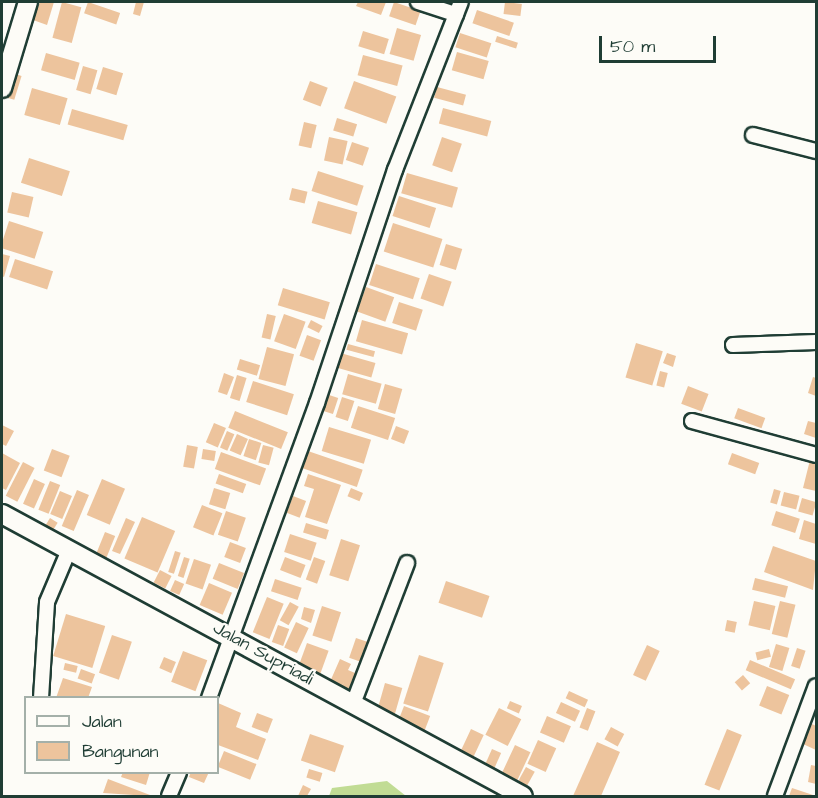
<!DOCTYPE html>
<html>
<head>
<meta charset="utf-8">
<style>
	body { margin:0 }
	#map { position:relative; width:818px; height:798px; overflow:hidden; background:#fdfcf7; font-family:"Architects Daughter",sans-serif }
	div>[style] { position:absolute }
	.green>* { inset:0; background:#c1dc94 }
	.building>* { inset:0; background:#edc49d; transform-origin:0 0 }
	.roads { filter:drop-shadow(2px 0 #1f3d34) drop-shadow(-2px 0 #1f3d34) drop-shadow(0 2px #1f3d34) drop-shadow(0 -2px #1f3d34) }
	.minor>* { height:14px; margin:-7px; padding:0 7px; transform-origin:7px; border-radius:7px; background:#fdfcf7 }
	.secondary>* { height:18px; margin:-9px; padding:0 9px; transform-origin:9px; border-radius:9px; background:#fdfcf7 }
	span { translate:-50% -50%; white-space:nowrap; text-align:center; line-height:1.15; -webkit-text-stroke:4.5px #fdfcf7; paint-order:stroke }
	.street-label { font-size:18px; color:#1f3d34 }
	.frame { position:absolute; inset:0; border:3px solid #1f3d34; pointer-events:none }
	.legend { position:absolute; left:24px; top:696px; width:195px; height:78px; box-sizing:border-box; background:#fdfcf7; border:2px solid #a4b0a9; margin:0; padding:8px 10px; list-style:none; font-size:18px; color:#1f3d34 }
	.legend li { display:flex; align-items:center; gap:12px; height:30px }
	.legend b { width:30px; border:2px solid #a4b0a9 }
	.scale { position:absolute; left:599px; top:36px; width:117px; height:27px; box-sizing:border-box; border:3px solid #1f3d34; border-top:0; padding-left:8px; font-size:18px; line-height:21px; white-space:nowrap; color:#1f3d34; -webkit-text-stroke:4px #fdfcf7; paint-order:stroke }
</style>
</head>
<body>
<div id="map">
	<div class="green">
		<i style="clip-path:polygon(387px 781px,406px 796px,329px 796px,332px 788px)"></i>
	</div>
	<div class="building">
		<i style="clip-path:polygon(40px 2px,54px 2px,47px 25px,33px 20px)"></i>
		<i style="left:62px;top:2px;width:20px;height:37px;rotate:15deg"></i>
		<i style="left:88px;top:2px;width:34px;height:12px;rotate:19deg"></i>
		<i style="clip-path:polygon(136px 2px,144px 2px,140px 16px,133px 14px)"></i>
		<i style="clip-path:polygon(358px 2px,386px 2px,381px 15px,356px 6px)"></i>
		<i style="left:394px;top:2px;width:28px;height:15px;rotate:19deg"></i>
		<i style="left:505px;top:2px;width:17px;height:12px;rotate:7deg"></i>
		<i style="left:477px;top:10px;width:39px;height:14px;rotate:19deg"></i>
		<i style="left:397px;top:28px;width:25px;height:27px;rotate:16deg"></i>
		<i style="left:363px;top:31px;width:27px;height:16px;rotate:17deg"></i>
		<i style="left:460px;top:33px;width:33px;height:15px;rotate:18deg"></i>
		<i style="left:497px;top:36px;width:22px;height:6px;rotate:18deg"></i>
		<i style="left:457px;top:52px;width:33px;height:19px;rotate:16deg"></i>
		<i style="left:46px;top:53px;width:35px;height:18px;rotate:16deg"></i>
		<i style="left:363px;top:55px;width:41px;height:21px;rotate:15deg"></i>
		<i style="left:83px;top:66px;width:15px;height:25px;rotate:16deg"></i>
		<i style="left:103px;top:67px;width:21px;height:23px;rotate:17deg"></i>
		<i style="left:12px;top:73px;width:10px;height:25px;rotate:17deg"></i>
		<i style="left:310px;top:81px;width:19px;height:20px;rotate:21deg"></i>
		<i style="left:354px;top:81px;width:45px;height:29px;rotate:20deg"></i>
		<i style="left:437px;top:87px;width:30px;height:11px;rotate:15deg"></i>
		<i style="left:32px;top:88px;width:37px;height:28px;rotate:16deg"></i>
		<i style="left:443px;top:108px;width:50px;height:16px;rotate:15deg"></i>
		<i style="left:72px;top:109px;width:58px;height:16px;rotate:16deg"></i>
		<i style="left:337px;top:118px;width:21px;height:13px;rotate:17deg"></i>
		<i style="left:304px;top:122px;width:13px;height:24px;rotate:13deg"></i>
		<i style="left:329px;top:137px;width:19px;height:24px;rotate:12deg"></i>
		<i style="left:442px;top:137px;width:21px;height:30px;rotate:19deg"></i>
		<i style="left:352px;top:142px;width:18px;height:19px;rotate:19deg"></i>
		<i style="left:29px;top:158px;width:43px;height:26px;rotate:18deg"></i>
		<i style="left:318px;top:171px;width:48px;height:21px;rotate:18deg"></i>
		<i style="left:407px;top:173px;width:53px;height:21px;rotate:16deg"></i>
		<i style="left:292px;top:188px;width:16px;height:12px;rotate:14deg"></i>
		<i style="left:12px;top:192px;width:22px;height:21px;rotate:13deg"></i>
		<i style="left:399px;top:196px;width:39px;height:21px;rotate:18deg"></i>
		<i style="left:318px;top:201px;width:41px;height:23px;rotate:16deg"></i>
		<i style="left:9px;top:221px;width:36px;height:28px;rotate:18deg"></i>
		<i style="left:393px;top:223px;width:52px;height:30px;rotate:18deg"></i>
		<i style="left:446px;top:244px;width:17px;height:22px;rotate:17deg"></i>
		<i style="clip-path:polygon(2px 254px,10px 256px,4px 277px,2px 276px)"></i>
		<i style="left:15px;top:259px;width:40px;height:19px;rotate:18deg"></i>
		<i style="left:376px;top:264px;width:46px;height:22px;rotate:18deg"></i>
		<i style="left:429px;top:274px;width:24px;height:26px;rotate:19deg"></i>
		<i style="left:366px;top:287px;width:30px;height:26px;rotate:20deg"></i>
		<i style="left:283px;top:288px;width:49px;height:18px;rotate:17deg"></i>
		<i style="left:399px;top:302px;width:25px;height:22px;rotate:18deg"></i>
		<i style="left:267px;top:314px;width:9px;height:24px;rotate:13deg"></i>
		<i style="left:284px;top:314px;width:23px;height:29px;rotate:20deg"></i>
		<i style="left:311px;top:320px;width:13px;height:8px;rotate:27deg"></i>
		<i style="left:362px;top:320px;width:48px;height:22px;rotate:16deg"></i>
		<i style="left:307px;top:335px;width:15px;height:22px;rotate:20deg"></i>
		<i style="left:636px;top:343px;width:28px;height:36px;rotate:17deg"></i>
		<i style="left:348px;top:344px;width:28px;height:6px;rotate:15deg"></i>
		<i style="left:267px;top:347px;width:28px;height:33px;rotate:15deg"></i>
		<i style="left:337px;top:352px;width:40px;height:15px;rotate:16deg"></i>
		<i style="clip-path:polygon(667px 353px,676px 356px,673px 367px,663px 363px)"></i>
		<i style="left:240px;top:359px;width:21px;height:11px;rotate:17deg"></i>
		<i style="left:660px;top:371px;width:8px;height:15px;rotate:14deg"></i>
		<i style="clip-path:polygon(224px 373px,234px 377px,227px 395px,218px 392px)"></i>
		<i style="left:348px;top:374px;width:35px;height:21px;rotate:16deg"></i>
		<i style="left:237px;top:375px;width:10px;height:24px;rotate:17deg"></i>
		<i style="clip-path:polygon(813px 377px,816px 378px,816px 396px,808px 393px)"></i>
		<i style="left:253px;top:381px;width:43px;height:22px;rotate:18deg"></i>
		<i style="left:385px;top:384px;width:18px;height:26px;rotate:16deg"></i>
		<i style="left:688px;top:386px;width:22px;height:19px;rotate:21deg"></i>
		<i style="left:323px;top:393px;width:16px;height:17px;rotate:18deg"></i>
		<i style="left:342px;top:397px;width:13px;height:21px;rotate:18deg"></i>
		<i style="left:358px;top:406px;width:39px;height:23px;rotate:18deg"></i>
		<i style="left:738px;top:408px;width:29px;height:11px;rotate:20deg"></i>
		<i style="left:235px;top:411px;width:57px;height:18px;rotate:22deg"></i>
		<i style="clip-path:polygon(808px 421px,816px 423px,816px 438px,804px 434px)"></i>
		<i style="left:214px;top:423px;width:13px;height:21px;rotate:23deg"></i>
		<i style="clip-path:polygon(2px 425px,14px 431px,6px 446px,2px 444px)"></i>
		<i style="left:396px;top:426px;width:14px;height:14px;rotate:21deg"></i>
		<i style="left:329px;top:427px;width:44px;height:25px;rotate:17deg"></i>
		<i style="left:227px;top:431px;width:8px;height:18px;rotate:23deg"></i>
		<i style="left:237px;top:434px;width:12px;height:18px;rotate:24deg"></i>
		<i style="left:249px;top:439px;width:13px;height:18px;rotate:18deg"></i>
		<i style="left:187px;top:445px;width:11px;height:22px;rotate:10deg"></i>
		<i style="left:263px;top:445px;width:11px;height:18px;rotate:15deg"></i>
		<i style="left:52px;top:449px;width:19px;height:23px;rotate:21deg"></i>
		<i style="left:203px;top:449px;width:13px;height:10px;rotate:9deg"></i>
		<i style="left:305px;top:450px;width:61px;height:18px;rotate:19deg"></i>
		<i style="left:221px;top:452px;width:48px;height:18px;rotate:20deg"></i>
		<i style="clip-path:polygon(2px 453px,20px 463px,6px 490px,2px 488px)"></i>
		<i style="left:732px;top:453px;width:29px;height:12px;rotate:20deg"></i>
		<i style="clip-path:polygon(811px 456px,816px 457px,816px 491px,803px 488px)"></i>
		<i style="left:23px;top:462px;width:13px;height:38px;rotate:27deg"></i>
		<i style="left:219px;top:474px;width:29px;height:10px;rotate:20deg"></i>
		<i style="clip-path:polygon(308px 474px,341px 485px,327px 524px,305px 517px,314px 489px,304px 486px)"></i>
		<i style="left:34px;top:479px;width:12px;height:27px;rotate:24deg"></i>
		<i style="left:102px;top:479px;width:25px;height:39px;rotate:23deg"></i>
		<i style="left:50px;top:481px;width:11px;height:31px;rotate:22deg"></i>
		<i style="left:214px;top:488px;width:17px;height:17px;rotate:17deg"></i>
		<i style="left:351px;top:488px;width:13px;height:9px;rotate:23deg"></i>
		<i style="left:774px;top:489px;width:7px;height:14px;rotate:16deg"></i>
		<i style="left:77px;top:490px;width:13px;height:39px;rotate:23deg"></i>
		<i style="left:60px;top:491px;width:13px;height:25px;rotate:23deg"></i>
		<i style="left:784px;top:492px;width:16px;height:14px;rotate:14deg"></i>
		<i style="left:293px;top:496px;width:14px;height:18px;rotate:21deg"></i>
		<i style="left:802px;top:498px;width:15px;height:14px;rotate:16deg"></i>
		<i style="left:202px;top:505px;width:22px;height:24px;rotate:22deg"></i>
		<i style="left:226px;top:511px;width:21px;height:25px;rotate:19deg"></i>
		<i style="left:776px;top:511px;width:25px;height:15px;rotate:18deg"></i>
		<i style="left:142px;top:517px;width:36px;height:45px;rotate:23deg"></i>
		<i style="left:50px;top:518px;width:9px;height:9px;rotate:32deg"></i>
		<i style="clip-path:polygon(126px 518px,135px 522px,120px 554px,112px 551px)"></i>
		<i style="clip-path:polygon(804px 520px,816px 524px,816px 544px,799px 539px)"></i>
		<i style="left:306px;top:523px;width:24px;height:10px;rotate:17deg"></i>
		<i style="left:105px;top:532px;width:11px;height:24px;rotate:22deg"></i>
		<i style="left:290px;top:534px;width:28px;height:19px;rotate:18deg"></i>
		<i style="left:341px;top:539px;width:20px;height:38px;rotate:18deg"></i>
		<i style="left:230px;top:542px;width:17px;height:16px;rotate:21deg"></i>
		<i style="clip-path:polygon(773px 546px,816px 561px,813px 590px,764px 572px)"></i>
		<i style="left:175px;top:551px;width:6px;height:22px;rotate:18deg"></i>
		<i style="left:184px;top:557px;width:6px;height:20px;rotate:18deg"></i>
		<i style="left:285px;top:557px;width:22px;height:14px;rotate:21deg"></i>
		<i style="left:314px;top:557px;width:12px;height:24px;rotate:20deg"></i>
		<i style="left:194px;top:559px;width:18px;height:26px;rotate:19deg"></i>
		<i style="left:219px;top:563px;width:27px;height:17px;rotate:22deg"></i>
		<i style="left:160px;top:570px;width:13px;height:14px;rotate:27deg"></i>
		<i style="left:755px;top:578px;width:34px;height:12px;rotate:14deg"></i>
		<i style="left:275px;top:579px;width:28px;height:13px;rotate:18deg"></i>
		<i style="left:175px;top:580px;width:10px;height:12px;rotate:24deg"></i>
		<i style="left:446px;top:581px;width:46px;height:23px;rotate:19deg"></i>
		<i style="left:209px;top:583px;width:25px;height:24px;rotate:23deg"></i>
		<i style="left:267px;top:597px;width:18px;height:38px;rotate:22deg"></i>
		<i style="left:754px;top:601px;width:22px;height:25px;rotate:13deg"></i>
		<i style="left:780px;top:601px;width:16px;height:34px;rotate:14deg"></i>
		<i style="left:290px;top:602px;width:10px;height:21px;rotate:29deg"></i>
		<i style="left:322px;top:606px;width:20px;height:31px;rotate:18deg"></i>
		<i style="clip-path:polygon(304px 607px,315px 610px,311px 623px,301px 619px)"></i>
		<i style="left:66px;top:614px;width:41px;height:44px;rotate:17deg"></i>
		<i style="left:727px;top:620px;width:10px;height:11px;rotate:11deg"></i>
		<i style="left:296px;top:622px;width:14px;height:28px;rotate:25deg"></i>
		<i style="left:278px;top:625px;width:12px;height:18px;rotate:20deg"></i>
		<i style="left:112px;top:635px;width:21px;height:40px;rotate:19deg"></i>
		<i style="left:356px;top:638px;width:18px;height:21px;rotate:19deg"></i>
		<i style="left:307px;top:643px;width:23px;height:24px;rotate:20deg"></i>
		<i style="left:776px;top:644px;width:14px;height:24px;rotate:17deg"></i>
		<i style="left:647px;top:645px;width:14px;height:33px;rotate:25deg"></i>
		<i style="left:797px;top:648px;width:9px;height:19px;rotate:18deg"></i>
		<i style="left:769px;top:649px;width:8px;height:14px;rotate:76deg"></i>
		<i style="left:183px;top:651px;width:26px;height:33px;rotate:21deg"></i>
		<i style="left:419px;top:655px;width:26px;height:51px;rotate:18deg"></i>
		<i style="left:164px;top:657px;width:13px;height:12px;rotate:23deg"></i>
		<i style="clip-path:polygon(340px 659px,351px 664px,348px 670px,362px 676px,354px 695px,340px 690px,344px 682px,340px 689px,329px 684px)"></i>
		<i style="left:750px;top:660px;width:49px;height:11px;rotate:23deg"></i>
		<i style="left:65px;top:663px;width:13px;height:7px;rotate:13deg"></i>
		<i style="left:81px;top:669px;width:15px;height:10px;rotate:20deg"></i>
		<i style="left:743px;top:675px;width:11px;height:11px;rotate:49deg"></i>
		<i style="clip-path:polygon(63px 678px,92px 687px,88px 698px,56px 698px)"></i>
		<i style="left:385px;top:683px;width:18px;height:28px;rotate:16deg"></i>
		<i style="left:767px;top:686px;width:24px;height:21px;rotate:22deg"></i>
		<i style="left:569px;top:691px;width:21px;height:8px;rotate:25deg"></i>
		<i style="left:510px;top:701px;width:13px;height:8px;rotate:23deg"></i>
		<i style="left:561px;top:702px;width:21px;height:12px;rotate:25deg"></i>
		<i style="clip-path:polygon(218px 703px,241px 713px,236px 727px,266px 739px,258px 760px,218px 745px)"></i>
		<i style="left:404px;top:706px;width:28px;height:17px;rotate:21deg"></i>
		<i style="left:499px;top:708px;width:25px;height:30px;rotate:27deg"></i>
		<i style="left:587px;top:708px;width:9px;height:21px;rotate:21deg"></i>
		<i style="left:257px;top:713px;width:17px;height:15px;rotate:21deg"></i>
		<i style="left:547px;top:716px;width:26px;height:18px;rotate:23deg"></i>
		<i style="clip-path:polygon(812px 724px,816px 726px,816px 750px,803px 744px)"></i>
		<i style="left:611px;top:727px;width:15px;height:14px;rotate:28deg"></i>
		<i style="left:471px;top:729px;width:14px;height:29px;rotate:25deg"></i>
		<i style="left:727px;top:729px;width:16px;height:60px;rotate:22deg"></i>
		<i style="left:310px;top:734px;width:36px;height:28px;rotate:19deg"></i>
		<i style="left:538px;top:740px;width:20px;height:26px;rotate:24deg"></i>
		<i style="clip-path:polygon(597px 742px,620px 752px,601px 796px,573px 796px)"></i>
		<i style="left:515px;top:745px;width:17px;height:32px;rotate:25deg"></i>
		<i style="left:492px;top:749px;width:10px;height:21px;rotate:24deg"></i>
		<i style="left:224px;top:751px;width:35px;height:17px;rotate:22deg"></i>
		<i style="clip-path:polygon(811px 765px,816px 766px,816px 784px,808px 782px)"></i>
		<i style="left:526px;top:767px;width:10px;height:18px;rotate:29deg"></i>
		<i style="left:309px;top:769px;width:14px;height:9px;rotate:17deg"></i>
		<i style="clip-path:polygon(123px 772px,150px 772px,146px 785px,121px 777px)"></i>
		<i style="clip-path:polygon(191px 772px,209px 772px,204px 783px,189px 777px)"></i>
		<i style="clip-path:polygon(108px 779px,150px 795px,149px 796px,103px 793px)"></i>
		<i style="clip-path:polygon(303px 785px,311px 789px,307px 796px,298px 796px)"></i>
		<i style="clip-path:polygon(792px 788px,816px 796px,789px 796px)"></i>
	</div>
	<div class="roads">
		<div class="minor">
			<i style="left:418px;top:2px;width:40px;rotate:18deg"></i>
			<i style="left:753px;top:135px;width:65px;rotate:14.3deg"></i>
			<i style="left:733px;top:345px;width:83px;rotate:-2.1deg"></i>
			<i style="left:692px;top:421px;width:129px;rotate:15.3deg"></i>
			<i style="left:41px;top:698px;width:96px;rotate:-86.4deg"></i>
			<i style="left:47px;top:602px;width:56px;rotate:-67.1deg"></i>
			<i style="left:209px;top:698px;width:314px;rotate:-69.9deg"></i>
			<i style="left:317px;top:403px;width:246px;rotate:-71.5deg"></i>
			<i style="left:395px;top:170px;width:180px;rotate:-68.6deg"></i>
			<i style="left:353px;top:704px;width:151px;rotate:-69deg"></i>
			<i style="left:169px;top:796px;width:26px;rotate:-67deg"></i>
			<i style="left:775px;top:796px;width:117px;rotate:-69.6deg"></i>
		</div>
		<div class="secondary">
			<i style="left:2px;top:88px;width:90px;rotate:-73.2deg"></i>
			<i style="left:2px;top:514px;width:592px;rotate:28.43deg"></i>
		</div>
	</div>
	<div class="street-label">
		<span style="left:263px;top:654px;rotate:29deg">Jalan Supriadi</span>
	</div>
	<div class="frame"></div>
	<ul class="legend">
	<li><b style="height:8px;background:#fdfcf7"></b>Jalan</li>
	<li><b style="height:16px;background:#edc49d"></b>Bangunan</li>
	</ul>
	<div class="scale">50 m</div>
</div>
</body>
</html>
